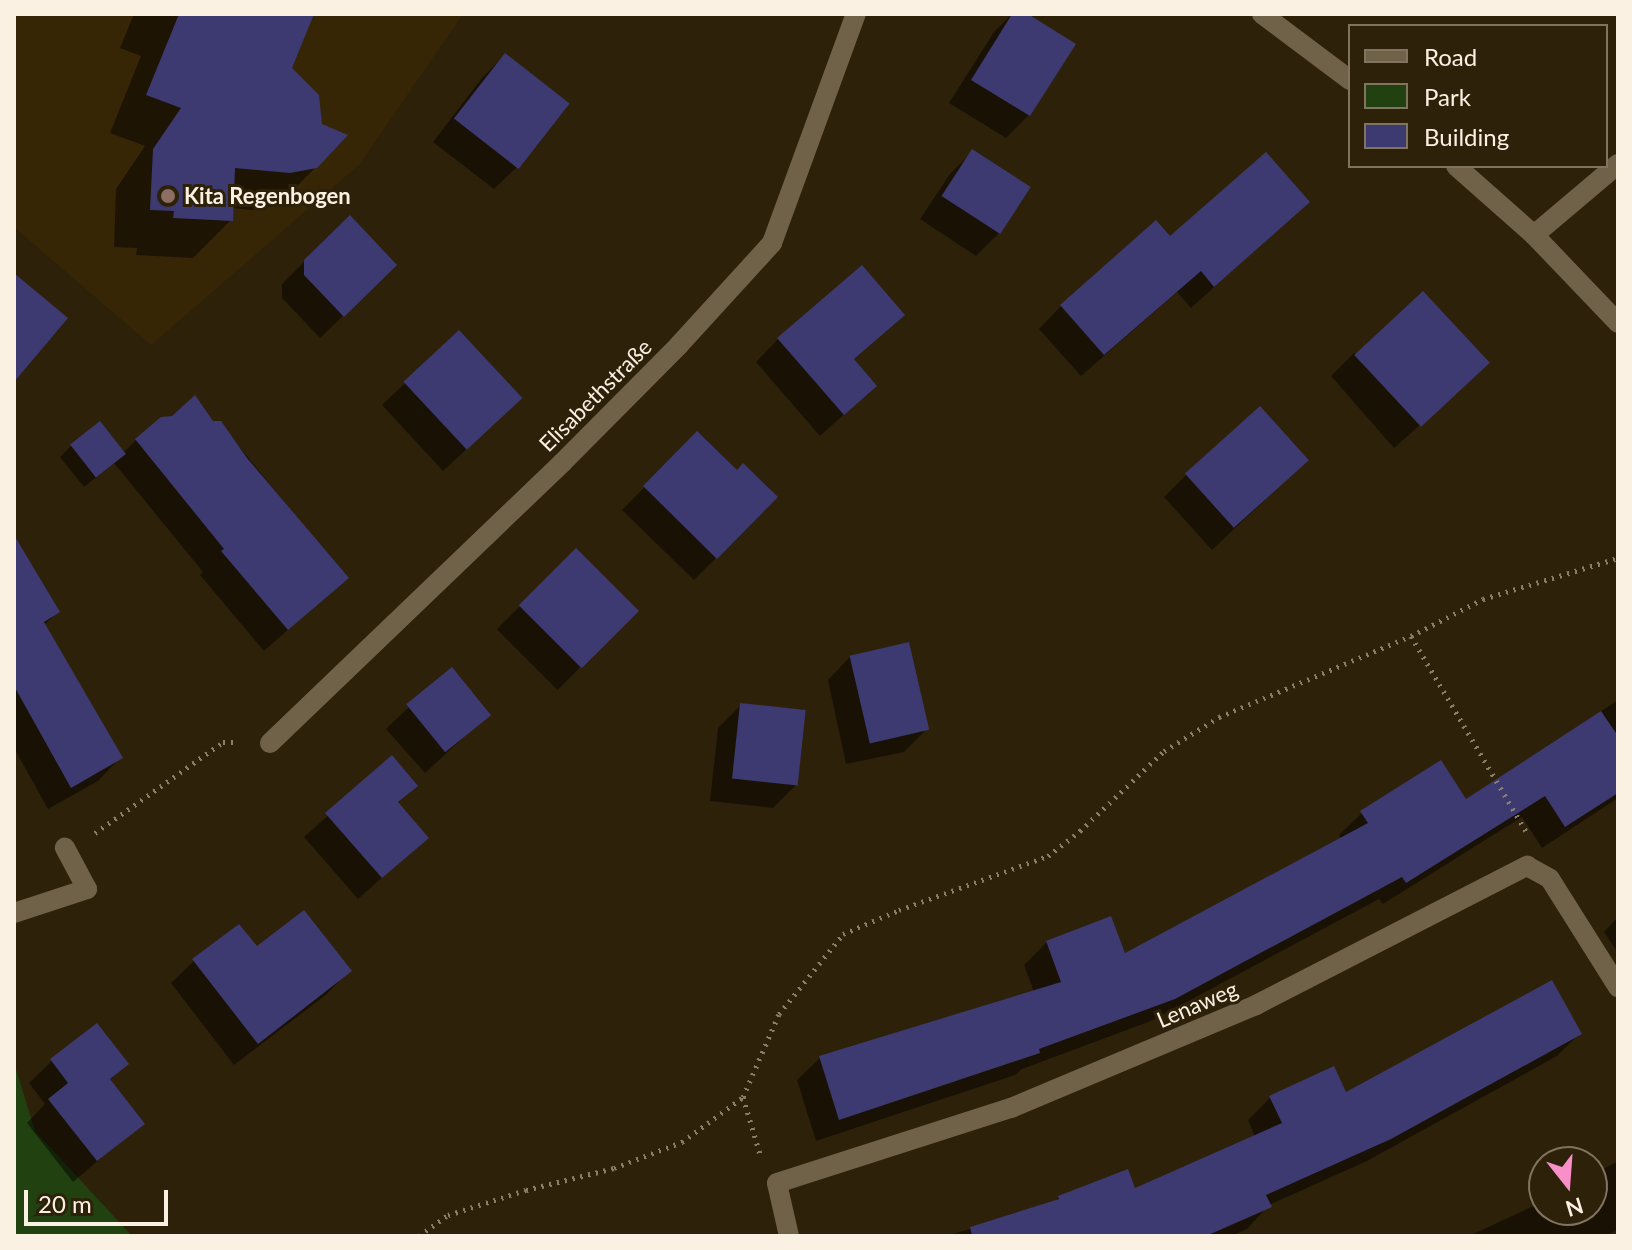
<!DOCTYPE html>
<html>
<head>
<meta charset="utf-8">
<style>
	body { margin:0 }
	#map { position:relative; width:1632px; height:1250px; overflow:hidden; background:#2e2109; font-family:Lato,sans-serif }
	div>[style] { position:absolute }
	.built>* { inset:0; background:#372606 }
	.green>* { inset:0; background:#224110 }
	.shadow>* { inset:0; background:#0007; transform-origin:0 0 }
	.building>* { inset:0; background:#3d3971; transform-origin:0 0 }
	.path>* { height:5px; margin-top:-2.5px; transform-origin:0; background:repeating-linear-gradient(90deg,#897e6b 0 2px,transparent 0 8px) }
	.minor>* { height:20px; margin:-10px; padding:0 10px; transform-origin:10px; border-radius:10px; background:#706248 }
	.dots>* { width:22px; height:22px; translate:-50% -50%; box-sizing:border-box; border:4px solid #2e2109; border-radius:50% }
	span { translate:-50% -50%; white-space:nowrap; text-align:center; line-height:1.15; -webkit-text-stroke:6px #2e2109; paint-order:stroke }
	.poi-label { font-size:22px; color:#faf1e3; font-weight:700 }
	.left { translate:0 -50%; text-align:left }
	.street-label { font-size:22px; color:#faf1e3 }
	.frame { position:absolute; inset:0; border:16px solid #faf1e3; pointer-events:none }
	.legend { position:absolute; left:1348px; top:24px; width:260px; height:144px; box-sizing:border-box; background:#2e2109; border:2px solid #807460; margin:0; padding:10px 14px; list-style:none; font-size:24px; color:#faf1e3 }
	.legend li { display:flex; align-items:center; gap:16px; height:40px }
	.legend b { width:40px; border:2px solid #807460 }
	.north { position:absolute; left:1528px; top:1146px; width:80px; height:80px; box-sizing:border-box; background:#2e2109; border:2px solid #807460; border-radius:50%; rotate:163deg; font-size:22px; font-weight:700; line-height:32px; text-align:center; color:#faf1e3 }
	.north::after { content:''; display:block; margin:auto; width:28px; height:36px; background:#f98fc9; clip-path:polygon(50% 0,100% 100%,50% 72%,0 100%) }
	.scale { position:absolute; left:24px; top:1190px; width:144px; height:36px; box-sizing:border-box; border:4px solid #faf1e3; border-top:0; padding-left:10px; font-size:24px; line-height:28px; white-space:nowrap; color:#faf1e3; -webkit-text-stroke:6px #2e2109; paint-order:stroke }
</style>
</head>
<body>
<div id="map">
	<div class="built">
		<i style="clip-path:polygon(14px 14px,463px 14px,359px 165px,151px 345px,14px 227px)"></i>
	</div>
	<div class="green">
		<i style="clip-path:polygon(14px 1063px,35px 1131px,132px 1236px,14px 1236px)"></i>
	</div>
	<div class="shadow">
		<i style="clip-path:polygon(134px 14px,312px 14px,289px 69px,316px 167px,278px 205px,251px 210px,232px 208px,231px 220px,193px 258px,136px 255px,137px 248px,114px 247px,116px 189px,145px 146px,110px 133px,141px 56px,120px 48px)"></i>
		<i style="clip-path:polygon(1012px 14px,1024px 14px,1029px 115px,1006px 138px,949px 103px,994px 32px)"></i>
		<i style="clip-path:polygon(505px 55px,517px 167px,494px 189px,433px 142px,482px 78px)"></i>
		<i style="clip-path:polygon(972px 152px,999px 233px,976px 256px,920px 219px,950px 174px)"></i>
		<i style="clip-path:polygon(1308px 202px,1191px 308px,1177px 292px,1081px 376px,1039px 329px,1061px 306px,1170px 239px)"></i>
		<i style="clip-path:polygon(305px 261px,372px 288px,320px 338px,282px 298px,282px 284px)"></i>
		<i style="clip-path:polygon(903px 315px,852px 361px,851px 408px,820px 436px,756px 362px,778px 339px)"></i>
		<i style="clip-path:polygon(459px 332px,497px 421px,443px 471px,382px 405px)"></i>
		<i style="clip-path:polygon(1354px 353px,1464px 386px,1394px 448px,1331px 376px)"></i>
		<i style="clip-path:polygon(173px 418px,220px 423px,346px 578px,264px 651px,200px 575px,203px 572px,114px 463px,84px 487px,60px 457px,71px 446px,123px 453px,136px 440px)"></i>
		<i style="clip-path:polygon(697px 434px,716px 558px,694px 580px,622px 510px)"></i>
		<i style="clip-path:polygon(1187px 474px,1284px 482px,1212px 550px,1164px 497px)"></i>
		<i style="left:576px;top:550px;width:86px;height:112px;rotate:45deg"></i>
		<i style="clip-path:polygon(14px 556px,58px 612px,44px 625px,120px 758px,98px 781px,48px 809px,14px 748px)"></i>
		<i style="clip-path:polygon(850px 657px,927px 729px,904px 752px,846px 764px,828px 680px)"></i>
		<i style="clip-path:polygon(1618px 700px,1618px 798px,1542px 848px,1522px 817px,1383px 904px,1379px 899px,1151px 1021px,1022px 1069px,1015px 1075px,816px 1141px,797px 1080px,820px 1058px,1034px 992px,1024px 965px,1047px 942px,1124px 955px,1342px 840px,1339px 835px,1362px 813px,1466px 802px)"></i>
		<i style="clip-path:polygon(741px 705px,796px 785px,773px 808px,710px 801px,718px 728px)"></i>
		<i style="clip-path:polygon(409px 707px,488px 715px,425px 773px,386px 729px)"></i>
		<i style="clip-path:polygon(392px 758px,415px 785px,397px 804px,427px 838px,358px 899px,304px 837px)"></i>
		<i style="clip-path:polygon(1618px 917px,1618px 953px,1604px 932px)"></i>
		<i style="clip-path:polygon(257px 949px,349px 971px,327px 994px,234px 1065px,171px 983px,194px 961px)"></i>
		<i style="clip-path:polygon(1579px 1034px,1557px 1056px,1367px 1161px,1269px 1205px,1247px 1229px,1231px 1236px,1189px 1236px,1255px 1137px,1248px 1120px,1270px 1098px,1345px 1095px)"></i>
		<i style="clip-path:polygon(52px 1061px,126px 1064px,109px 1081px,142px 1123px,73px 1182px,27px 1123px,45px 1104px,29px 1083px)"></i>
		<i style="clip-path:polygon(1618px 1161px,1618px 1230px,1606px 1236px,1469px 1236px,1544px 1201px,1544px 1210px,1592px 1210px,1592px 1175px)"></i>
		<i style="clip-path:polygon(1059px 1197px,1148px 1236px,947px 1236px,1053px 1203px)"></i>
	</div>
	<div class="building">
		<i style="clip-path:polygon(179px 14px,314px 14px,292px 68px,319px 95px,322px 124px,348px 135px,317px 168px,290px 173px,235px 168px,233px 221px,173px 218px,174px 211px,150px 210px,153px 149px,181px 108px,146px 95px)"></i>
		<i style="clip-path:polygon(1012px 14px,1028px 14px,1076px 44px,1030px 116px,971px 80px)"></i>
		<i style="left:505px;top:53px;width:82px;height:83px;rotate:38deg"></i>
		<i style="left:972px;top:149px;width:70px;height:56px;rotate:33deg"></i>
		<i style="clip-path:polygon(1266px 152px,1310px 202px,1214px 287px,1201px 271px,1104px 355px,1060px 305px,1156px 220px,1170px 236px)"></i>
		<i style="clip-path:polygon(350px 215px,397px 265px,344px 317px,304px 275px,304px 260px)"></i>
		<i style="clip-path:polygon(862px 265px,905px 315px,854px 359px,877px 386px,844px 415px,777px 338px)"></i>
		<i style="clip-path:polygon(14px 273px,68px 318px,14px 382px)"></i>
		<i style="left:1423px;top:291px;width:98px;height:94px;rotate:47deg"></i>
		<i style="left:459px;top:330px;width:93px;height:76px;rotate:47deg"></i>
		<i style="clip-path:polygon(195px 395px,213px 421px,221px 421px,247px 458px,349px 578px,288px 630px,221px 551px,224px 549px,135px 439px,161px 417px,172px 416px)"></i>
		<i style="left:1260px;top:406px;width:73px;height:101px;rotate:48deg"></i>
		<i style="left:100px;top:421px;width:42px;height:38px;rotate:52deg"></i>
		<i style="clip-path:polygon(697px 431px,737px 470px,743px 463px,778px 497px,717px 559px,643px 486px)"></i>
		<i style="clip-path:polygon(14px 535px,60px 612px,44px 622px,123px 758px,71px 788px,14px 686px)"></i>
		<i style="left:576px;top:548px;width:89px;height:81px;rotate:45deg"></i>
		<i style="left:909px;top:642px;width:90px;height:61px;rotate:77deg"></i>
		<i style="left:452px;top:667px;width:62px;height:59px;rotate:51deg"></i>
		<i style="left:740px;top:703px;width:66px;height:76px;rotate:6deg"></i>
		<i style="clip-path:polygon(1601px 711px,1618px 736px,1618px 793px,1565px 827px,1545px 796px,1406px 883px,1402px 877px,1175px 999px,1039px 1049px,1040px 1053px,839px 1120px,819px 1056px,1061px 982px,1046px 941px,1111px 916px,1125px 953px,1368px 823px,1360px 811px,1441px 760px,1466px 799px)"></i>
		<i style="clip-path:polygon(392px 755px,418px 786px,398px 802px,429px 838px,382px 878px,325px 813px)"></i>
		<i style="clip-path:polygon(304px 910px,352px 971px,258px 1044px,192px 959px,239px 924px,257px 946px)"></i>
		<i style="clip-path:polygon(1552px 980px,1582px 1034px,1391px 1139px,1266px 1195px,1272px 1207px,1206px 1236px,972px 1236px,970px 1227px,1059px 1199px,1058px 1196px,1128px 1169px,1135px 1188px,1282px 1123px,1269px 1096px,1334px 1066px,1346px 1092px)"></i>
		<i style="clip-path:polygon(97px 1023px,129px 1064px,110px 1079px,145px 1124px,97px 1161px,48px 1099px,68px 1083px,50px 1059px)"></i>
	</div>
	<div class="path">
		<i style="left:1411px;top:636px;width:229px;rotate:59.5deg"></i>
		<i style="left:95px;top:833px;width:157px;rotate:-35.4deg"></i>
		<i style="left:223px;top:742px;width:13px"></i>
		<i style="left:743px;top:1097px;width:59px;rotate:73.4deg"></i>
		<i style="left:419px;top:1236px;width:36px;rotate:-36deg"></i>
		<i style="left:448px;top:1215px;width:82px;rotate:-17.8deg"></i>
		<i style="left:526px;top:1190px;width:91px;rotate:-14deg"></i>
		<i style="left:614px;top:1168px;width:73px;rotate:-20.9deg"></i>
		<i style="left:682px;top:1142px;width:76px;rotate:-36.4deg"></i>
		<i style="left:743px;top:1097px;width:90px;rotate:-66.6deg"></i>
		<i style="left:779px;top:1014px;width:102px;rotate:-51.3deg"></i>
		<i style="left:843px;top:934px;width:61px;rotate:-23.2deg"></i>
		<i style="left:899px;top:910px;width:158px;rotate:-19.9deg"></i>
		<i style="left:1048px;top:856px;width:41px;rotate:-38deg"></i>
		<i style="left:1080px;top:831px;width:116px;rotate:-43.6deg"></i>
		<i style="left:1164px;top:751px;width:65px;rotate:-31.7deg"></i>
		<i style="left:1219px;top:717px;width:208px;rotate:-22.9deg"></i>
		<i style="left:1411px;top:636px;width:81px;rotate:-27.2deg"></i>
		<i style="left:1483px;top:599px;width:141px;rotate:-16.9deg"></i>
	</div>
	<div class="minor">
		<i style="left:1262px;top:14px;width:110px;rotate:36.9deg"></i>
		<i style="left:1456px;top:166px;width:104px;rotate:41.5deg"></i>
		<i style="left:1534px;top:235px;width:122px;rotate:46.3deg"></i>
		<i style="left:1534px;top:235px;width:110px;rotate:-40.2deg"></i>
		<i style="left:270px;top:743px;width:405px;rotate:-43.8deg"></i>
		<i style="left:562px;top:463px;width:166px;rotate:-45.2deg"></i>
		<i style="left:679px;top:345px;width:138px;rotate:-47.6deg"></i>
		<i style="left:772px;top:243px;width:244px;rotate:-69.9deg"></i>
		<i style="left:14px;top:913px;width:77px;rotate:-18.2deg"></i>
		<i style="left:87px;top:889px;width:47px;rotate:-118.2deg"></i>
		<i style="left:789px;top:1236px;width:54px;rotate:-102.8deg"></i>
		<i style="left:777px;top:1183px;width:246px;rotate:-17.8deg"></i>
		<i style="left:1011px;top:1108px;width:266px;rotate:-22.8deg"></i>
		<i style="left:1256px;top:1005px;width:305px;rotate:-27.2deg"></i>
		<i style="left:1527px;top:866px;width:26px;rotate:29deg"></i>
		<i style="left:1550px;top:879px;width:128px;rotate:57.8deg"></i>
	</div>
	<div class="dots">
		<i style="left:168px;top:196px;background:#8d6e63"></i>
	</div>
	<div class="poi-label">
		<span class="left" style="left:184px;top:196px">Kita Regenbogen</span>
	</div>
	<div class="street-label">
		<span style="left:595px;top:395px;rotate:-45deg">Elisabethstraße</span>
		<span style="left:1197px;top:1004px;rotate:-23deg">Lenaweg</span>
	</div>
	<div class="frame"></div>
	<ul class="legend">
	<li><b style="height:10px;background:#706248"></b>Road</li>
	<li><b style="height:22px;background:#224110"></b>Park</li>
	<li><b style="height:22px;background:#3d3971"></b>Building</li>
	</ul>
	<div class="north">N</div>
	<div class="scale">20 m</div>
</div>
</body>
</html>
